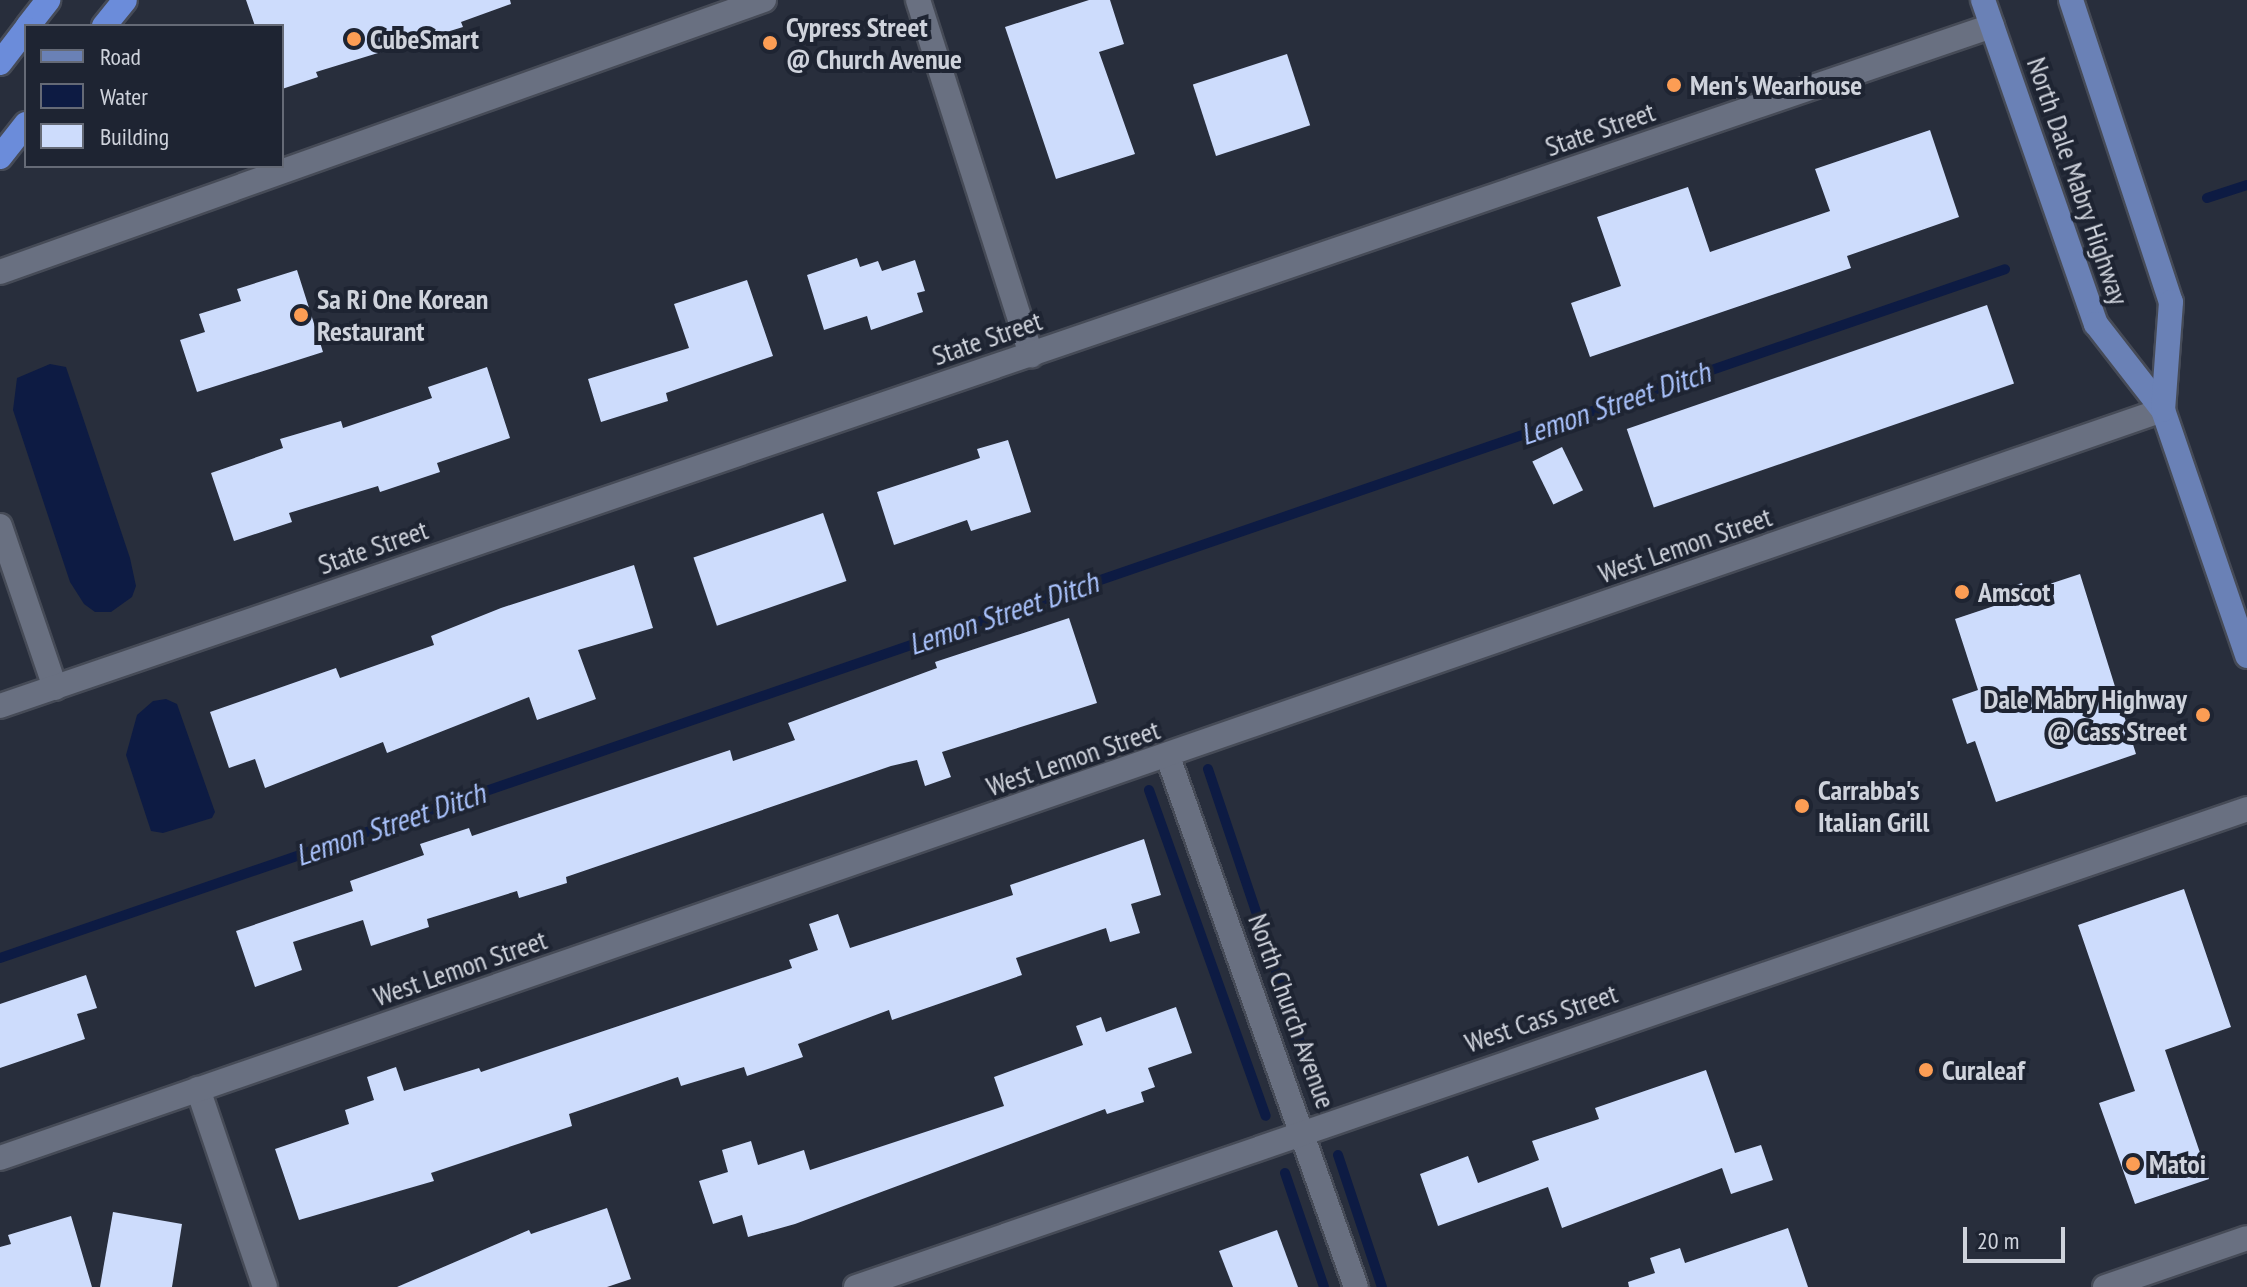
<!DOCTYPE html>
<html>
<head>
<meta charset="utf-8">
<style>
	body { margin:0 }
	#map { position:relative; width:2247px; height:1287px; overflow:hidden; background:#282e3c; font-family:"PT Sans Narrow",sans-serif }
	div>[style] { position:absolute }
	.water>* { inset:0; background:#0d1b43 }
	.stream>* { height:10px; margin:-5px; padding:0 5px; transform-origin:5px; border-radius:5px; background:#0d1b43 }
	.building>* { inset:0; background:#cddcfc; transform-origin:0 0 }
	.roads { filter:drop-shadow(2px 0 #464b57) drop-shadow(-2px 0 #464b57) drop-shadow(0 2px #464b57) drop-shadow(0 -2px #464b57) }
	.street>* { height:24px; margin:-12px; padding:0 12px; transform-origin:12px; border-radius:12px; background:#697081 }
	.secondary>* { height:24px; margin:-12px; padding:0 12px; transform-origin:12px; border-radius:12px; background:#697081 }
	.primary>* { height:24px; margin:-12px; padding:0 12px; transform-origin:12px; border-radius:12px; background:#6a81b6 }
	.highway>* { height:24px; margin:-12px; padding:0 12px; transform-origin:12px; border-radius:12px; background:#6b8cda }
	.dots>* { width:22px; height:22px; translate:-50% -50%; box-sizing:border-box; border:4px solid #1e2432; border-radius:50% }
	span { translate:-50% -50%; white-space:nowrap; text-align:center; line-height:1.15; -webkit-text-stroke:8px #1e2432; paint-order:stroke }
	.poi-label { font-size:28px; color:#cfd3dc; font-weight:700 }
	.left { translate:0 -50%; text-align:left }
	.right { translate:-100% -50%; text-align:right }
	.street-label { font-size:28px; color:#cfd3dc }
	.water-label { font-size:30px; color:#a8c1fb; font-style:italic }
	.legend { position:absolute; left:24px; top:24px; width:260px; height:144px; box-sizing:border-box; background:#1e2432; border:2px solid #656a76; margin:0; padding:10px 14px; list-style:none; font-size:24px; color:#cfd3dc }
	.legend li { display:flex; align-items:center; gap:16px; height:40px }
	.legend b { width:40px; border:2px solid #656a76 }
	.scale { position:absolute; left:1963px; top:1227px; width:102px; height:36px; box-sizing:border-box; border:4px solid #cfd3dc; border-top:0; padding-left:10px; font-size:24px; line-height:28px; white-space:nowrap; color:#cfd3dc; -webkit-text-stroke:6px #1e2432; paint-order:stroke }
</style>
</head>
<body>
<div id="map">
	<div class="water">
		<i style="clip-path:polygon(50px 364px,66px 367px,130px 558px,136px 586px,132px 597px,111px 612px,95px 612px,84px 604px,70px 582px,13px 410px,17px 378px)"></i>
		<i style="clip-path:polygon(166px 699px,177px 704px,215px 812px,212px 818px,163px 833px,151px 831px,126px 755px,137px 715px,153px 701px)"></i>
	</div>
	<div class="stream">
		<i style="left:2207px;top:198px;width:42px;rotate:-18deg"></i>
		<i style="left:1208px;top:769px;width:347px;rotate:71.4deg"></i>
		<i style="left:1149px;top:790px;width:346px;rotate:70.3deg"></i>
		<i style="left:0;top:958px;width:2120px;rotate:-18.96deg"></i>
		<i style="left:1338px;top:1155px;width:139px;rotate:71.6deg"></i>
		<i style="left:1285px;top:1173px;width:120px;rotate:71.1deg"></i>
	</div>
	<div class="building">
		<i style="clip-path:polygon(246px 0,510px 0,511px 4px,461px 22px,463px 27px,316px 72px,318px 77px,282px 89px,282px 26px,255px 26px)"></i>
		<i style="clip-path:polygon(1089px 0,1110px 0,1124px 44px,1099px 52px,1135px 154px,1056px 179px,1005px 27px)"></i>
		<i style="left:1287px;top:54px;width:75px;height:99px;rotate:72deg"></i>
		<i style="clip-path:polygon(1930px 130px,1959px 217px,1847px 256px,1851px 268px,1590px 357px,1571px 303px,1621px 286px,1597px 217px,1688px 187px,1710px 252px,1830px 211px,1815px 169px)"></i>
		<i style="clip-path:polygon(857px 258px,860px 267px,878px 261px,882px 271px,915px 260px,925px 291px,917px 293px,923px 312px,871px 330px,867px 316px,824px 330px,807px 275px)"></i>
		<i style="clip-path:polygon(297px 270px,323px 352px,197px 392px,180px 340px,205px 332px,199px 314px,241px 301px,237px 289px)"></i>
		<i style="clip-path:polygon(747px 280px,773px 356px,666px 393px,668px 401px,601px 422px,588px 379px,689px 348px,674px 304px)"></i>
		<i style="left:1987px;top:305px;width:83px;height:381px;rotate:71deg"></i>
		<i style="clip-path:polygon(487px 367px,510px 438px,437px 463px,440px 472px,380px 492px,378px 486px,289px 513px,292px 522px,234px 541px,211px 473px,283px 448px,280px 439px,341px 421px,343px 428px,432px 398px,428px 387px)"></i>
		<i style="clip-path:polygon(1008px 440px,1031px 512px,971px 531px,967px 520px,894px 545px,877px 492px,980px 458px,977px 449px)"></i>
		<i style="left:1562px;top:447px;width:48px;height:33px;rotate:64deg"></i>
		<i style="left:823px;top:513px;width:72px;height:137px;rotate:71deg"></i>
		<i style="clip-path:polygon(634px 565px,653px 628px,578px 650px,596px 699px,537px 720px,529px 697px,387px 753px,383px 742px,265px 788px,255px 759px,229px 768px,210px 712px,336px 668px,340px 678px,434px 645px,431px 636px,501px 608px)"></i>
		<i style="clip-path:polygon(2080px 574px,2136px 754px,1996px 802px,1975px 741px,1967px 744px,1952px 699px,1978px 690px,1955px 619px,1994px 606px,1990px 594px,2022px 583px,2025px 592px)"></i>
		<i style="clip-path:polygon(1069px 618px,1097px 703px,942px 752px,951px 777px,925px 786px,917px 760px,891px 766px,566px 877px,567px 883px,519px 898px,517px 891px,427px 919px,429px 927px,371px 946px,363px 920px,293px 942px,302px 970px,255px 987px,236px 931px,353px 891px,350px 881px,424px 855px,420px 844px,469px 828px,472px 836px,730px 750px,733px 761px,795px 740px,788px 723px,937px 668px,935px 662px)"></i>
		<i style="clip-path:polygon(1144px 839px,1161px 895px,1131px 904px,1140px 933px,1110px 942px,1106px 928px,1016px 958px,1022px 975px,892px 1020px,889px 1010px,798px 1044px,803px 1057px,747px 1076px,744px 1067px,681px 1086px,678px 1077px,569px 1114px,572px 1126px,431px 1173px,434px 1181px,299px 1220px,275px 1149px,349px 1124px,345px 1110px,374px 1100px,367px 1077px,396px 1067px,404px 1091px,479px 1068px,481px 1072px,792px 968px,789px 960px,818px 950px,809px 924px,838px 914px,850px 948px,1013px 895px,1010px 885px)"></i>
		<i style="clip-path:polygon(2184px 889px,2231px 1027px,2165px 1050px,2209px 1179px,2135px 1204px,2099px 1103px,2135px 1091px,2078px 925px)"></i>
		<i style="clip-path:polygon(86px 975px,97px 1008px,77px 1014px,85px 1039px,0 1068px,0 1004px)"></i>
		<i style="clip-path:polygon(1176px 1007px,1192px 1053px,1148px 1068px,1155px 1087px,1141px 1092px,1144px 1102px,1107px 1114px,1105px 1109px,795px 1224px,748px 1237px,742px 1215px,713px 1224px,699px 1181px,728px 1172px,722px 1150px,751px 1141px,758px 1165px,804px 1150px,810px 1170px,1004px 1106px,994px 1077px,1083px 1045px,1076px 1026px,1101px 1017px,1106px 1032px)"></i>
		<i style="clip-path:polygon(1706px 1070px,1735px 1153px,1761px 1145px,1773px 1180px,1731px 1194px,1722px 1168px,1562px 1228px,1548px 1187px,1438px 1226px,1420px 1174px,1468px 1156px,1478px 1183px,1539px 1160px,1532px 1141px,1599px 1119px,1595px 1108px)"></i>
		<i style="clip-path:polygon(607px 1208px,631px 1279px,607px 1287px,397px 1287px,529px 1230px,531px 1234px)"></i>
		<i style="clip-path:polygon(113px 1212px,182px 1224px,172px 1287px,100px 1287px)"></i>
		<i style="clip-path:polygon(71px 1216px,92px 1287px,0 1287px,0 1247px,11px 1244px,8px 1235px)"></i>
		<i style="clip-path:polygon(1788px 1228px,1808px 1287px,1629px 1287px,1628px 1282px,1655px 1273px,1650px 1258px,1680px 1248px,1685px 1263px)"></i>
		<i style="clip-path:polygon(1277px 1230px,1298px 1287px,1233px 1287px,1219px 1251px)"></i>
	</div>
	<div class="roads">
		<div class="street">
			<i style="left:918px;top:0;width:373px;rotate:72.3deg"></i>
			<i style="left:0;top:526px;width:171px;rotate:71.2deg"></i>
			<i style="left:0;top:706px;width:2105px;rotate:-18.85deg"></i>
			<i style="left:1168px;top:757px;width:562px;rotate:70.47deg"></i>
			<i style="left:198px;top:1089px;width:209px;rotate:71.3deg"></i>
			<i style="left:0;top:1158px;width:2289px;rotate:-19.08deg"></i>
			<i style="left:856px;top:1287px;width:1471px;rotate:-18.96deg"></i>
			<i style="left:2105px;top:1287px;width:150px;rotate:-19deg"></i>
		</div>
		<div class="secondary">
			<i style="left:0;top:272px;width:811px;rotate:-19.6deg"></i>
		</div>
		<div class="primary">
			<i style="left:1983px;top:0;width:343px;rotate:70.8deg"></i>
			<i style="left:2096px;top:324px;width:109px;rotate:52.1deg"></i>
			<i style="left:2163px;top:410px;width:260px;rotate:71.1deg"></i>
			<i style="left:2071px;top:0;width:318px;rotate:71.7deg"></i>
			<i style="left:2171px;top:302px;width:108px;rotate:94.2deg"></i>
		</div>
		<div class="highway">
			<i style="left:28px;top:26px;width:33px;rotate:-52deg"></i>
			<i style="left:104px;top:26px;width:33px;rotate:-51deg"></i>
			<i style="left:0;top:63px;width:43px;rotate:-52.6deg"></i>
			<i style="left:0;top:157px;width:42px;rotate:-51.8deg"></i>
		</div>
	</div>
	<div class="dots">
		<i style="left:354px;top:39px;background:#fc9d54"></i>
		<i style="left:770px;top:43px;background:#fc9d54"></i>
		<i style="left:1674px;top:85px;background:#fc9d54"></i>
		<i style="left:301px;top:315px;background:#fc9d54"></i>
		<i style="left:1962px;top:592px;background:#fc9d54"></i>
		<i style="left:2203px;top:715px;background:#fc9d54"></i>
		<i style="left:1802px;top:806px;background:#fc9d54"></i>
		<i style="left:1926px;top:1070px;background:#fc9d54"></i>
		<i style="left:2133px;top:1164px;background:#fc9d54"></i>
	</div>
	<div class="poi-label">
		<span class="left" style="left:786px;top:43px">Cypress Street<br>@ Church Avenue</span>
		<span class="left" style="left:370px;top:39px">CubeSmart</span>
		<span class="left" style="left:1690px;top:85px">Men's Wearhouse</span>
		<span class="left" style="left:317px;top:315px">Sa Ri One Korean<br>Restaurant</span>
		<span class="left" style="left:1978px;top:592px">Amscot</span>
		<span class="right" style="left:2187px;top:715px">Dale Mabry Highway<br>@ Cass Street</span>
		<span class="left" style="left:1818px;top:806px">Carrabba's<br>Italian Grill</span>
		<span class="left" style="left:1942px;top:1070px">Curaleaf</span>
		<span class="left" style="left:2149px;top:1164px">Matoi</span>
	</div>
	<div class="street-label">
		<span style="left:1600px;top:129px;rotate:-19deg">State Street</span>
		<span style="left:2078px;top:181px;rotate:71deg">North Dale Mabry Highway</span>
		<span style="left:987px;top:338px;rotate:-19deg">State Street</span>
		<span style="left:1685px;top:545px;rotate:-19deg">West Lemon Street</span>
		<span style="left:373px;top:547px;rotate:-19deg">State Street</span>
		<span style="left:1073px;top:758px;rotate:-19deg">West Lemon Street</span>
		<span style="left:460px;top:968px;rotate:-19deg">West Lemon Street</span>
		<span style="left:1292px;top:1011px;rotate:70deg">North Church Avenue</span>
		<span style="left:1541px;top:1018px;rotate:-19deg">West Cass Street</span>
	</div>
	<div class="water-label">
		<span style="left:1615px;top:403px;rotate:-19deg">Lemon Street Ditch</span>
		<span style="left:1003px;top:613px;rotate:-19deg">Lemon Street Ditch</span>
		<span style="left:390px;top:824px;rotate:-19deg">Lemon Street Ditch</span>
	</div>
	<ul class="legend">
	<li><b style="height:10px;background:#6a81b6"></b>Road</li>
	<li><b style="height:22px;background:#0d1b43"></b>Water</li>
	<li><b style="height:22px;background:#cddcfc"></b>Building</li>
	</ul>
	<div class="scale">20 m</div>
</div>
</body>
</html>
